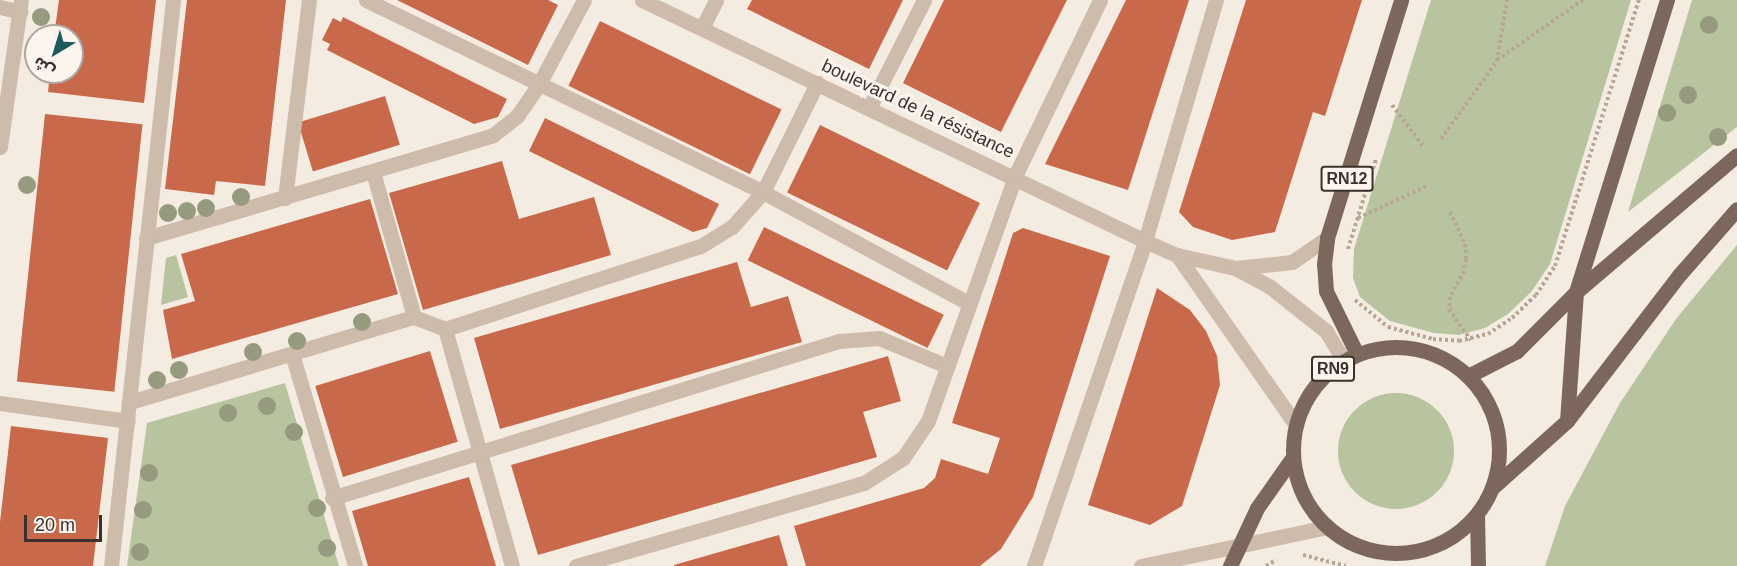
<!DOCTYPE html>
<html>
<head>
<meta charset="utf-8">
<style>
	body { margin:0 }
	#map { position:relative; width:1737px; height:566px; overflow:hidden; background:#f4ebe1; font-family:Arial,"Noto Sans Arabic",sans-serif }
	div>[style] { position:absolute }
	.green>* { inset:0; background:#b8c4a0 }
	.round { border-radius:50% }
	.building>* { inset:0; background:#c8694b; transform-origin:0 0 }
	.path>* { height:4px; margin-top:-2px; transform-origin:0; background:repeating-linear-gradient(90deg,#b9a596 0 3px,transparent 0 6px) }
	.minor>* { height:15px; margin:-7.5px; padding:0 7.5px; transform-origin:7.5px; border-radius:7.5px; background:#cdbbac }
	.major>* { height:15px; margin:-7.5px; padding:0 7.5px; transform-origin:7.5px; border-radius:7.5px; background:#7d675c }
	.major>.ring { margin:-7.5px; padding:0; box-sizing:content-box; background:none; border:15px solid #7d675c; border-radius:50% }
	.trees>* { width:18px; height:18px; margin:-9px; border-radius:50%; background:#969b7f }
	span { translate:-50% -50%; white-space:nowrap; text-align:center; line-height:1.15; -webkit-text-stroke:6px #fbf5ee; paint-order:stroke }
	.shield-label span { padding:2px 4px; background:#fbf5ee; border:2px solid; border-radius:4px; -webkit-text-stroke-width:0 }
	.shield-label { font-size:16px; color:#3b302b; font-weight:700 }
	.street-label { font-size:18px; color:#3b302b }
	.north { position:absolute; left:24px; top:24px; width:60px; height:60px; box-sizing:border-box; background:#fbf5ee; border:2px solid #aea6a0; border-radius:50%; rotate:218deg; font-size:16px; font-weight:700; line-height:24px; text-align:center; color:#3b302b }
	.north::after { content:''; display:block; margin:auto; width:21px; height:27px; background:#1f5a5e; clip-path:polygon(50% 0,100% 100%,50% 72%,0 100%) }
	.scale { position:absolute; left:24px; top:515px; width:78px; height:27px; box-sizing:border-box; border:3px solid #3b302b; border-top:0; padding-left:8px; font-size:18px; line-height:21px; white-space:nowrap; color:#3b302b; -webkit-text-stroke:4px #fbf5ee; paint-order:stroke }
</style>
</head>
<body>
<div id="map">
	<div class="green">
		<i style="clip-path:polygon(1431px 0,1631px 0,1550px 264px,1532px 291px,1508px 314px,1485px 328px,1459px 335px,1434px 333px,1390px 321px,1360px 297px,1353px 278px,1354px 249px)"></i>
		<i style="clip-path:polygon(1692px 0,1737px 0,1737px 127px,1628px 212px)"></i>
		<i style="clip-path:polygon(1737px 245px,1737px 566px,1545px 566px,1565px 506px,1620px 403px,1676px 319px)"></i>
		<i style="clip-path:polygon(176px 255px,188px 297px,161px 305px,166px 258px)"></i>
		<i style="clip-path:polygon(285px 383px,339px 566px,127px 566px,147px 423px)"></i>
		<i class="round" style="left:1338px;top:393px;width:116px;height:116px"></i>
	</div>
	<div class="building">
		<i style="clip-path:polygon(59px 0,156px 0,144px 103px,48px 92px,50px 72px,72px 72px,72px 36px,54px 36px)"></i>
		<i style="clip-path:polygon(187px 0,286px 0,265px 186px,216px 181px,214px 195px,165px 189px)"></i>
		<i style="clip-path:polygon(397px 0,548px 0,558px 5px,528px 65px)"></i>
		<i style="clip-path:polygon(752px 0,903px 0,869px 69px,747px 9px)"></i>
		<i style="clip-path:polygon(944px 0,1067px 0,1001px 132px,903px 83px)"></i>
		<i style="clip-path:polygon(1126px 0,1189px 0,1128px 190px,1045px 164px)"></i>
		<i style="clip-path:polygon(1246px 0,1362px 0,1325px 116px,1313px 112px,1275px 232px,1232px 240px,1193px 227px,1179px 212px)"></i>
		<i style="clip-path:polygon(343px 17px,507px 99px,498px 117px,474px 124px,327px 50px,330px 44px,322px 40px,333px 18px,341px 22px)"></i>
		<i style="left:600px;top:21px;width:202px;height:72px;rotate:26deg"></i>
		<i style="left:385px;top:96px;width:51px;height:91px;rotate:73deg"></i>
		<i style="left:45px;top:114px;width:98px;height:269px;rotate:6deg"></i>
		<i style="clip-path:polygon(545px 118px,719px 204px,707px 228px,693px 232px,529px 151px)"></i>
		<i style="left:820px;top:125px;width:178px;height:75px;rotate:26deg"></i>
		<i style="clip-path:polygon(502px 161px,519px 219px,594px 197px,611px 255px,423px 310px,389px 193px)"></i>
		<i style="clip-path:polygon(370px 199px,398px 294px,172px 359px,163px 310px,195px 301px,181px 254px)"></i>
		<i style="left:764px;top:227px;width:200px;height:37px;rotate:26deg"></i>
		<i style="clip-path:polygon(1023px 228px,1110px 256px,1033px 497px,1001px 549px,980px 566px,806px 566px,794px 526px,924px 488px,935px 478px,941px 459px,988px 474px,1000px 438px,952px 423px,1013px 233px)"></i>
		<i style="clip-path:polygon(737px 262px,751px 307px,788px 296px,802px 342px,500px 429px,474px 338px)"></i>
		<i style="clip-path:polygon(1157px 288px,1190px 310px,1206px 331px,1217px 356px,1220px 385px,1182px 506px,1150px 525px,1088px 505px)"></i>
		<i style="left:430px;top:351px;width:95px;height:120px;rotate:73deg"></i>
		<i style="clip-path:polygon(888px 356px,901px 401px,863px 412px,877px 457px,538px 555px,511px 465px)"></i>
		<i style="clip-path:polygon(11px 426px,108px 438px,93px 566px,0 566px,0 522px)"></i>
		<i style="clip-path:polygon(469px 477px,496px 566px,368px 566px,352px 511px)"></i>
		<i style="clip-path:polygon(779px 535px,788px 566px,674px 566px,674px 565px)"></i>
	</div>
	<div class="path">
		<i style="left:1497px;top:60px;width:105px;rotate:-34.9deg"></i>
		<i style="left:1392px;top:105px;width:51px;rotate:52.9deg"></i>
		<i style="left:1441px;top:139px;width:96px;rotate:-54.3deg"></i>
		<i style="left:1497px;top:61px;width:62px;rotate:-80.7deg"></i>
		<i style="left:1450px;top:212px;width:35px;rotate:65deg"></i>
		<i style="left:1465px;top:244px;width:15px;rotate:86deg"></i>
		<i style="left:1466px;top:259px;width:12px;rotate:99deg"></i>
		<i style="left:1464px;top:271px;width:30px;rotate:118deg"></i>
		<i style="left:1450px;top:297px;width:12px;rotate:95deg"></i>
		<i style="left:1449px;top:309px;width:38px;rotate:55deg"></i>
		<i style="left:1358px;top:218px;width:76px;rotate:-24.9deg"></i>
		<i style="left:1348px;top:249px;width:94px;rotate:-72.7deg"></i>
		<i style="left:1355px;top:300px;width:43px;rotate:39.3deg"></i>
		<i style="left:1388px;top:327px;width:47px;rotate:14.9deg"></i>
		<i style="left:1433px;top:339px;width:26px;rotate:4deg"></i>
		<i style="left:1459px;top:341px;width:30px;rotate:-14deg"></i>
		<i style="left:1488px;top:334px;width:29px;rotate:-34deg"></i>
		<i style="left:1512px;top:318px;width:33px;rotate:-44deg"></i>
		<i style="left:1536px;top:295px;width:35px;rotate:-57deg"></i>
		<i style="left:1555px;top:266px;width:279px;rotate:-72.5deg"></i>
		<i style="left:1303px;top:555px;width:44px;rotate:14.3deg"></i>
		<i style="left:1266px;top:566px;width:12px;rotate:-31deg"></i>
	</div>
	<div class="minor">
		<i style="left:366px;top:0;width:441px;rotate:25.8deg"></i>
		<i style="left:763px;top:192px;width:233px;rotate:28.4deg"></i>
		<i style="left:642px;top:0;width:558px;rotate:25.6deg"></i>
		<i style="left:1145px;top:241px;width:35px;rotate:24deg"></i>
		<i style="left:1177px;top:255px;width:59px;rotate:12.6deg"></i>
		<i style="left:1235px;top:268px;width:38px;rotate:28deg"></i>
		<i style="left:1269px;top:286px;width:73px;rotate:38.3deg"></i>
		<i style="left:1326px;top:331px;width:35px;rotate:59deg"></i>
		<i style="left:0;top:7px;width:21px;rotate:14deg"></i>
		<i style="left:702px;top:28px;width:31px;rotate:-63deg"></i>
		<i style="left:870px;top:106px;width:119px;rotate:-63deg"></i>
		<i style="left:0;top:147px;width:148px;rotate:-81.9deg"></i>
		<i style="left:373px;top:172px;width:151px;rotate:74.2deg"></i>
		<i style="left:285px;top:198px;width:199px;rotate:-83.1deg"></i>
		<i style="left:146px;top:238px;width:362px;rotate:-16.5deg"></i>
		<i style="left:493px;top:135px;width:31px;rotate:-38deg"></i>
		<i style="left:517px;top:116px;width:39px;rotate:-55deg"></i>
		<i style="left:539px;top:84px;width:95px;rotate:-61.8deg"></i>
		<i style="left:1177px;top:255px;width:208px;rotate:55deg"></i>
		<i style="left:1236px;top:268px;width:56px;rotate:-6.1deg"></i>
		<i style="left:1292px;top:262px;width:42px;rotate:-34.4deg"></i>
		<i style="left:445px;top:329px;width:246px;rotate:74.2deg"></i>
		<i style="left:292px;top:354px;width:221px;rotate:73.4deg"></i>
		<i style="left:130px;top:402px;width:296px;rotate:-16.7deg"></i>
		<i style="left:414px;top:317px;width:33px;rotate:21deg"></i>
		<i style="left:445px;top:329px;width:269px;rotate:-18deg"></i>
		<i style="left:701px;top:246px;width:36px;rotate:-32deg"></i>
		<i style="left:732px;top:227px;width:47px;rotate:-48.5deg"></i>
		<i style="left:763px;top:192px;width:122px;rotate:-63.6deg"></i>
		<i style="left:0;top:403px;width:129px;rotate:8deg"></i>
		<i style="left:332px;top:498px;width:531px;rotate:-17.21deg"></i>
		<i style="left:839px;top:341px;width:40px;rotate:-4.3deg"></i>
		<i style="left:879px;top:338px;width:74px;rotate:22.4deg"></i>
		<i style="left:111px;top:566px;width:569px;rotate:-83.75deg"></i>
		<i style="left:576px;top:566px;width:300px;rotate:-16.1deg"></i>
		<i style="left:864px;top:483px;width:46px;rotate:-32.7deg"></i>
		<i style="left:903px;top:458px;width:45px;rotate:-56deg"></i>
		<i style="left:928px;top:421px;width:260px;rotate:-70.4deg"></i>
		<i style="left:1015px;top:176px;width:195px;rotate:-64.2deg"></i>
		<i style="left:1034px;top:566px;width:343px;rotate:-71.1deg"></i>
		<i style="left:1145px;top:241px;width:251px;rotate:-73.6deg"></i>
		<i style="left:1141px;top:566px;width:191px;rotate:-11.8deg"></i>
	</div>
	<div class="major">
		<i class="ring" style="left:1293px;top:347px;width:191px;height:191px"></i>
		<i style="left:1357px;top:354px;width:70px;rotate:-116.2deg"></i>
		<i style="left:1326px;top:291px;width:27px;rotate:-94deg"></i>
		<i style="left:1324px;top:264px;width:26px;rotate:-83deg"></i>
		<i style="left:1327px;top:238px;width:249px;rotate:-72.7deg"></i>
		<i style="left:1468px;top:376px;width:55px;rotate:-27deg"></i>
		<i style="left:1517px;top:351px;width:83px;rotate:-45deg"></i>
		<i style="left:1576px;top:292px;width:211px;rotate:-40.4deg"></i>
		<i style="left:1567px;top:421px;width:129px;rotate:-86deg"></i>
		<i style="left:1576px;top:292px;width:306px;rotate:-72.7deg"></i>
		<i style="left:1492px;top:488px;width:101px;rotate:-41.8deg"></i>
		<i style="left:1567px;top:421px;width:185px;rotate:-52.5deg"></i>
		<i style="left:1680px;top:274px;width:86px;rotate:-48.8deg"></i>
		<i style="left:1477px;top:514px;width:52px;rotate:88.9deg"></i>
		<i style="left:1230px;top:566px;width:64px;rotate:-65deg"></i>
		<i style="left:1257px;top:508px;width:62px;rotate:-54.8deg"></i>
	</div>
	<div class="trees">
		<i style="left:41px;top:17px"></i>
		<i style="left:1709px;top:25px"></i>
		<i style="left:1688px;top:95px"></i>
		<i style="left:1667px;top:113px"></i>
		<i style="left:1718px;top:137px"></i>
		<i style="left:27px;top:185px"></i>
		<i style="left:241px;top:197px"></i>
		<i style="left:206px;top:208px"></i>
		<i style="left:187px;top:211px"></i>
		<i style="left:168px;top:213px"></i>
		<i style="left:362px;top:322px"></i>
		<i style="left:297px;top:341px"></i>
		<i style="left:253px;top:352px"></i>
		<i style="left:179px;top:370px"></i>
		<i style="left:157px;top:380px"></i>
		<i style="left:267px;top:406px"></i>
		<i style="left:228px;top:413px"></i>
		<i style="left:294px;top:432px"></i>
		<i style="left:149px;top:473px"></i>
		<i style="left:317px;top:508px"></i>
		<i style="left:143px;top:510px"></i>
		<i style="left:327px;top:548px"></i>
		<i style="left:140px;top:552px"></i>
	</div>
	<div class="shield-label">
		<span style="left:1347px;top:179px">RN12</span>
		<span style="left:1333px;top:369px">RN9</span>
	</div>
	<div class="street-label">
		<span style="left:918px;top:109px;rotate:25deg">boulevard de la résistance</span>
	</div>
	<div class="north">ش</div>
	<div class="scale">20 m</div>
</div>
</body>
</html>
